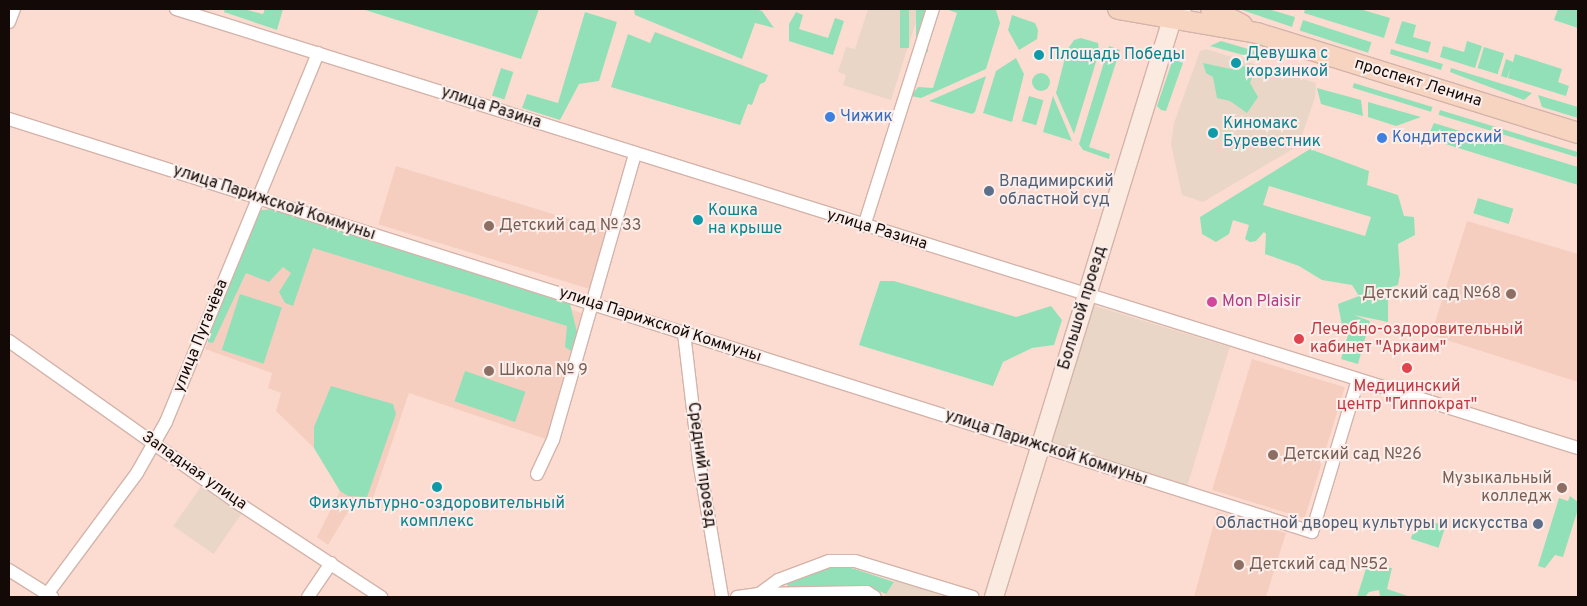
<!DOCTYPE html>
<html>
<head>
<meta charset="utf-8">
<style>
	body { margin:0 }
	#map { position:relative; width:1587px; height:606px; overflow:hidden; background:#fcdcd1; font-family:Overpass,sans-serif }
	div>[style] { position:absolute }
	.commercial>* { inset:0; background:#e9d6c6; transform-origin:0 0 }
	.built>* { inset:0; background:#f5cec0; transform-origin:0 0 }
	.green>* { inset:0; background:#92e0b8; transform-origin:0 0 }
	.round { border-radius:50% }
	.roads { filter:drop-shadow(1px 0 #d3b4aa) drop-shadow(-1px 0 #d3b4aa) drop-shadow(0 1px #d3b4aa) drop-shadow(0 -1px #d3b4aa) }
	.street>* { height:12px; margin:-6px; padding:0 6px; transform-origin:6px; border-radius:6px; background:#fff }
	.secondary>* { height:18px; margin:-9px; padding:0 9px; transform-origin:9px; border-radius:9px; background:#fbeae0 }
	.primary>* { height:20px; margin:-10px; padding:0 10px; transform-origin:10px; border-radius:10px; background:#f7d4c0 }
	.dots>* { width:14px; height:14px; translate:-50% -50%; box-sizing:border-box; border:2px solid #fbeeea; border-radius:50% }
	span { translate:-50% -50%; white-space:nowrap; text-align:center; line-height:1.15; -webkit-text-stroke:4px #fbeeea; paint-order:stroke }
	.culture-label { font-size:16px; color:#0d838f }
	.left { translate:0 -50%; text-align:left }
	.street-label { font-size:16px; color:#130906 }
	.shop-label { font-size:16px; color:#366cbe }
	.service-label { font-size:16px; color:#4e5e75 }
	.right { translate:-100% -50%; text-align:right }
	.education-label { font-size:16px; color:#785e54 }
	.hotel-label { font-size:16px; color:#b23c85 }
	.health-label { font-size:16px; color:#be3a42 }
	.frame { position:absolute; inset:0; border:10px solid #130906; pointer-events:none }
</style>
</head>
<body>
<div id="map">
	<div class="commercial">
		<i style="clip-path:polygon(868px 9px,920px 9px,891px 100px,843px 85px,846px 75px,838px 72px,846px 47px,855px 49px)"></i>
		<i style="clip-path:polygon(1206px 49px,1316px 83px,1315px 98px,1298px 146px,1203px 202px,1182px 195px,1171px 144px,1174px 123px,1200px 51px)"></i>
		<i style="left:1092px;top:305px;width:144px;height:145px;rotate:17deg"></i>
		<i style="left:202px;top:485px;width:49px;height:50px;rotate:35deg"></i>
		<i style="clip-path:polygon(898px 576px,959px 597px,884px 597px)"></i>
	</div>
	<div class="built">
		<i style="left:396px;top:166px;width:221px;height:61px;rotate:17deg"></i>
		<i style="clip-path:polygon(265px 212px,582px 313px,546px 439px,409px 393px,372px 501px,354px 502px,328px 545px,317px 537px,340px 491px,314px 448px,276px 411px,281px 393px,268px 388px,272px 373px,205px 349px)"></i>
		<i style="clip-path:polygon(1467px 221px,1578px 254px,1578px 382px,1431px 335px)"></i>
		<i style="left:1252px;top:359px;width:97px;height:137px;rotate:17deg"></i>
		<i style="clip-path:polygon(1217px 512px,1286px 533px,1266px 597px,1194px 597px)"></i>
	</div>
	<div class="green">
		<i style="clip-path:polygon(225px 9px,244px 9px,263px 14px,265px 9px,283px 9px,277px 30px,224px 12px)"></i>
		<i style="clip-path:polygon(362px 9px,539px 9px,521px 59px)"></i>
		<i style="clip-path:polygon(755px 9px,762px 11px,774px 28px,755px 23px,742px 59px,635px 15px,634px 10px)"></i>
		<i style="left:900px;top:9px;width:9px;height:39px"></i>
		<i style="left:916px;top:9px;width:12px;height:43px"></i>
		<i style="clip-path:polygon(946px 9px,996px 10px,1000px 23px,986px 69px,921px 98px,911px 96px,918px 87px,933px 88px,957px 13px)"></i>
		<i style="clip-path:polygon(1239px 9px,1268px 9px,1295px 17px,1292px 27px)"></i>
		<i style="clip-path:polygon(1305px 9px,1360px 9px,1390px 18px,1384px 38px,1304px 13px)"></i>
		<i style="clip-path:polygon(1558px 9px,1578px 9px,1578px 28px,1554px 20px)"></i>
		<i style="clip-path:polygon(585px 12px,617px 22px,599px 81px,579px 84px,560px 120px,522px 108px,527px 94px,558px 103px)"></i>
		<i style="clip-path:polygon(796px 12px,803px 15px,799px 29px,828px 38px,835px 18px,844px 21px,833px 55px,789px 41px,789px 24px)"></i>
		<i style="clip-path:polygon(1012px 15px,1035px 23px,1038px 30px,1037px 39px,1019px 50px,1008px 30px)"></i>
		<i style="left:1303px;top:20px;width:72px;height:11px;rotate:18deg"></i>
		<i style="clip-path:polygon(1402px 21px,1416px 25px,1413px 37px,1431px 42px,1428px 53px,1395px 43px)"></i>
		<i style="clip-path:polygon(655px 32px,768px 75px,765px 82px,760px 84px,752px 105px,748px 104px,740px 125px,611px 87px,628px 34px,650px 43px)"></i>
		<i style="clip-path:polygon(1081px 38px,1098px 43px,1099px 52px,1074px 134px,1056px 93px,1067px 50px,1074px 40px)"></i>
		<i style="clip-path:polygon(1221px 41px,1255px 51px,1258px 59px,1210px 46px)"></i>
		<i style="clip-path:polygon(1467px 41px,1482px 46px,1475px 68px,1440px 57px,1443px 46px,1464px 52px)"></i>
		<i style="clip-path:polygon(1109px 46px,1120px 50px,1089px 147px,1110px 154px,1109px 159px,1083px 150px,1079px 144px)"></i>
		<i style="left:1484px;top:47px;width:21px;height:22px;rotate:17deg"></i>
		<i style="clip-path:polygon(1391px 49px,1443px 64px,1441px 70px,1390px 54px)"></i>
		<i style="clip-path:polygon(1515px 54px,1562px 69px,1558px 82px,1569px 86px,1566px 96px,1508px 78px,1511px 67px,1507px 78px,1501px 76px,1506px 59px,1513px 62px)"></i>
		<i style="clip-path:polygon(1016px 58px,1024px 74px,1012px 122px,983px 113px,996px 71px)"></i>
		<i style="clip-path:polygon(1173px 59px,1183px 63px,1166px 111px,1161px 110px,1157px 106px)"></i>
		<i style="clip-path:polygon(1203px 63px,1231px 69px,1245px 66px,1255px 69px,1250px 83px,1258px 97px,1247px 113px,1230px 101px,1217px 98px,1213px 77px,1206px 73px)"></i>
		<i style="left:501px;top:68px;width:13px;height:29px;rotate:18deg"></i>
		<i style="clip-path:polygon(1451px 68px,1532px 93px,1524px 100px,1450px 72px)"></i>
		<i class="round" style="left:1032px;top:73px;width:18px;height:18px"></i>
		<i style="clip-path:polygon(986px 76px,975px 112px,972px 114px,929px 101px)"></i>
		<i style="left:1354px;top:83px;width:82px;height:5px;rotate:17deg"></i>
		<i style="clip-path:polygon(1317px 88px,1361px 100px,1363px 116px,1321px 104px)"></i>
		<i style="clip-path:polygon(1538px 95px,1578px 107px,1578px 118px,1542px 107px)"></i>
		<i style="left:1029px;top:96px;width:15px;height:26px;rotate:16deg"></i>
		<i style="clip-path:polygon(1053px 96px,1072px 141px,1043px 132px)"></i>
		<i style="clip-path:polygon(1368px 102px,1421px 117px,1396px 126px,1368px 117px)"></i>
		<i style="left:1440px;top:110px;width:144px;height:5px;rotate:17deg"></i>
		<i style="clip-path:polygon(1434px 123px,1578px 167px,1578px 185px,1439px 142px,1429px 134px)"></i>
		<i style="clip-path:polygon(evenodd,1310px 149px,1369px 171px,1367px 185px,1398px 195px,1404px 216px,1414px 217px,1415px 235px,1398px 244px,1400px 274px,1398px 285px,1388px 288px,1388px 322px,1354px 315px,1370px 321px,1358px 364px,1341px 359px,1350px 328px,1342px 326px,1338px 304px,1359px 296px,1352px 285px,1322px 280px,1299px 266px,1265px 254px,1266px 234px,1264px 232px,1256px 241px,1250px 242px,1245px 239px,1249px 225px,1233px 220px,1229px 234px,1216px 242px,1202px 234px,1200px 217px,1310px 149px,1269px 186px,1371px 217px,1365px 236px,1263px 205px,1269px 186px)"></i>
		<i style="left:1478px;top:198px;width:37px;height:16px;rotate:17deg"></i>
		<i style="clip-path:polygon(273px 209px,570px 304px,577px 332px,571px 351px,565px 347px,567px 326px,313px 248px,293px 306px,285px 303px,279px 292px,291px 273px,283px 267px,269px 282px,246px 273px,213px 343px,208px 342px,207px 333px,261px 210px)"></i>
		<i style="clip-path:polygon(880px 281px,894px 281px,1016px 317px,1051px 306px,1062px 320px,1054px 345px,1032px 348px,1003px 362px,993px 386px,859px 345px)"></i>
		<i style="left:240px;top:294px;width:44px;height:59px;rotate:18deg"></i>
		<i style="left:465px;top:371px;width:64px;height:32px;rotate:19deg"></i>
		<i style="clip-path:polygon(331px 386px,393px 404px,396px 414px,367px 497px,348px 496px,340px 491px,314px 448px,314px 427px)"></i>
		<i style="clip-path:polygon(1570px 496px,1578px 502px,1578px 509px,1563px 557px,1555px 555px,1545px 568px,1538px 566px,1559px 498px,1568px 501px)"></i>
		<i style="left:1418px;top:517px;width:29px;height:23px;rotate:18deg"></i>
		<i style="clip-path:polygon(1370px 556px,1382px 567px,1392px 568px,1387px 589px,1411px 597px,1380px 597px,1379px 590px,1369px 592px,1365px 597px,1357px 597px)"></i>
		<i style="clip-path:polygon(839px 565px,855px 569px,894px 582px,886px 594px,864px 585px,790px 588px,787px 585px,788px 580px,805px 572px)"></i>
	</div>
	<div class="roads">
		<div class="street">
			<i style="left:176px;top:9px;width:1469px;rotate:17.39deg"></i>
			<i style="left:9px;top:22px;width:14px;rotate:-69deg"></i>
			<i style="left:9px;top:119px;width:1367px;rotate:17.59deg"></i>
			<i style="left:1312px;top:532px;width:159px;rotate:-73.2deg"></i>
			<i style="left:864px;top:226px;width:228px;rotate:-72.4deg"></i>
			<i style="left:684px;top:333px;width:129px;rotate:83.3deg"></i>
			<i style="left:699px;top:461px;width:138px;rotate:80.4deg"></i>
			<i style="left:9px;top:341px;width:284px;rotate:35.3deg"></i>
			<i style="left:241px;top:505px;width:168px;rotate:33.3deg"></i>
			<i style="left:537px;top:474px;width:38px;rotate:-65deg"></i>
			<i style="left:553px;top:440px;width:298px;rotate:-74deg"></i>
			<i style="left:9px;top:570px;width:51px;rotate:32.1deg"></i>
			<i style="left:759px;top:594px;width:108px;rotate:-1.1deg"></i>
			<i style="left:867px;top:592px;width:9px;rotate:32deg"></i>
			<i style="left:45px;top:597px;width:154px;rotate:-53.4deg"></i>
			<i style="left:137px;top:473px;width:59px;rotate:-60.4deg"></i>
			<i style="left:166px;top:422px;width:399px;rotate:-67.6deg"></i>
			<i style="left:308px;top:597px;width:41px;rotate:-55.9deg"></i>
			<i style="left:737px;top:597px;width:22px;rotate:-8deg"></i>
			<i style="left:759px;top:594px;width:24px;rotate:-36deg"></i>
			<i style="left:778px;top:580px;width:54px;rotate:-20.4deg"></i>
			<i style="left:829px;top:561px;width:26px"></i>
			<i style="left:855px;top:561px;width:123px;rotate:17deg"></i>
		</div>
		<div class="secondary">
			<i style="left:994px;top:597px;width:605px;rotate:-72.88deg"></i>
			<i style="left:1172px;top:19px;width:14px;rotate:-45deg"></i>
		</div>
		<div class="primary">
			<i style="left:1118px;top:9px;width:141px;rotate:9.8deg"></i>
			<i style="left:1257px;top:33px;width:336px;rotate:17.3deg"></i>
			<i style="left:1211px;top:9px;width:35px;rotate:27deg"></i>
		</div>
	</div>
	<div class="dots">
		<i style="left:1039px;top:55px;background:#0f9aa8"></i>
		<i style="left:1236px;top:63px;background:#0f9aa8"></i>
		<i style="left:830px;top:117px;background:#3f7fe0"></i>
		<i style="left:1213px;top:133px;background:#0f9aa8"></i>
		<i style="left:1382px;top:138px;background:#3f7fe0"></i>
		<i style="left:989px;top:191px;background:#5c6f8a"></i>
		<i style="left:698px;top:220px;background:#0f9aa8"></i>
		<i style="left:489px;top:226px;background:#8d6e63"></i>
		<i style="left:1511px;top:294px;background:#8d6e63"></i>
		<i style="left:1212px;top:302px;background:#d1479c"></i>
		<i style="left:1299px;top:339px;background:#e0444e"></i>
		<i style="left:1407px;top:368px;background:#e0444e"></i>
		<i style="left:489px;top:371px;background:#8d6e63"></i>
		<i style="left:1273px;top:455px;background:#8d6e63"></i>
		<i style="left:437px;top:487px;background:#0f9aa8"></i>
		<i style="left:1562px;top:488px;background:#8d6e63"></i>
		<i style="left:1538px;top:524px;background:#5c6f8a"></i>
		<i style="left:1239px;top:565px;background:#8d6e63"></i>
	</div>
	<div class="culture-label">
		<span class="left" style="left:1246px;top:63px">Девушка с<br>корзинкой</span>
		<span class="left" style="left:1049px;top:55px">Площадь Победы</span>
		<span class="left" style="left:1223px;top:133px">Киномакс<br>Буревестник</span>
		<span class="left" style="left:708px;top:220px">Кошка<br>на крыше</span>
		<span style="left:437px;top:513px">Физкультурно-оздоровительный<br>комплекс</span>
	</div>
	<div class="street-label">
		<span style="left:1418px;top:83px;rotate:17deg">проспект Ленина</span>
		<span style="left:491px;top:108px;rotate:18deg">улица Разина</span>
		<span style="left:274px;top:203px;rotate:18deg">улица Парижской Коммуны</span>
		<span style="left:877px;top:230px;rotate:17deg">улица Разина</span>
		<span style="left:1083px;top:308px;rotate:-73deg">Большой проезд</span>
		<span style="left:660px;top:325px;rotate:18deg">улица Парижской Коммуны</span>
		<span style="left:201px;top:336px;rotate:-68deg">улица Пугачёва</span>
		<span style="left:1046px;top:448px;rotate:18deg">улица Парижской Коммуны</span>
		<span style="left:701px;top:465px;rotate:82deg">Средний проезд</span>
		<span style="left:194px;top:471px;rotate:35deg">Западная улица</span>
	</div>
	<div class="shop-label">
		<span class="left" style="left:840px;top:117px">Чижик</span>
		<span class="left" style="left:1392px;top:138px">Кондитерский</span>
	</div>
	<div class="service-label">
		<span class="left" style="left:999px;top:191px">Владимирский<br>областной суд</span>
		<span class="right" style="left:1528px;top:524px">Областной дворец культуры и искусства</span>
	</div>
	<div class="education-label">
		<span class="left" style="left:499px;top:226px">Детский сад № 33</span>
		<span class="right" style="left:1501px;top:294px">Детский сад №68</span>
		<span class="left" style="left:499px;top:371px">Школа № 9</span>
		<span class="left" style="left:1283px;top:455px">Детский сад №26</span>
		<span class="right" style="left:1552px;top:488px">Музыкальный<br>колледж</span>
		<span class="left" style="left:1249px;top:565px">Детский сад №52</span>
	</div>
	<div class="hotel-label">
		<span class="left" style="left:1222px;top:302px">Mon Plaisir</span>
	</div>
	<div class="health-label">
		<span class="left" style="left:1310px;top:339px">Лечебно-оздоровительный<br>кабинет "Аркаим"</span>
		<span style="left:1407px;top:396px">Медицинский<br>центр "Гиппократ"</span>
	</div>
	<div class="frame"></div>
</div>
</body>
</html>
